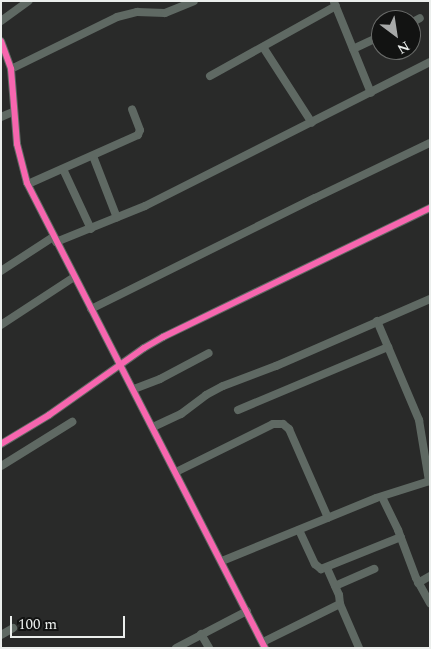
<!DOCTYPE html>
<html>
<head>
<meta charset="utf-8">
<style>
	body { margin:0 }
	#map { position:relative; width:431px; height:649px; overflow:hidden; background:#292a29; font-family:Spectral,serif }
	div>[style] { position:absolute }
	.street>* { height:8px; margin:-4px; padding:0 4px; transform-origin:4px; border-radius:4px; background:#5f6963 }
	.cycleway>* { height:6px; margin:-3px; padding:0 3px; transform-origin:3px; border-radius:3px; background:#f766af }
	span { translate:-50% -50%; white-space:nowrap; text-align:center; line-height:1.15; -webkit-text-stroke:4px #121312; paint-order:stroke }
	.frame { position:absolute; inset:0; border:2px solid #ebeeec; pointer-events:none }
	.north { position:absolute; left:371px; top:10px; width:50px; height:50px; box-sizing:border-box; background:#121312; border:1px solid #696b69; border-radius:50%; rotate:149deg; font-size:14px; font-weight:700; line-height:20px; text-align:center; color:#ebeeec }
	.north::after { content:''; display:block; margin:auto; width:18px; height:22px; background:#a7a9a8; clip-path:polygon(50% 0,100% 100%,50% 72%,0 100%) }
	.scale { position:absolute; left:10px; top:616px; width:115px; height:22px; box-sizing:border-box; border:2px solid #ebeeec; border-top:0; padding-left:6px; font-size:15px; line-height:18px; white-space:nowrap; color:#ebeeec; -webkit-text-stroke:4px #121312; paint-order:stroke }
</style>
</head>
<body>
<div id="map">
	<div class="street">
		<i style="left:334px;top:2px;width:98px;rotate:67.9deg"></i>
		<i style="left:1px;top:21px;width:34px;rotate:-36deg"></i>
		<i style="left:411px;top:23px;width:10px;rotate:-29deg"></i>
		<i style="left:1px;top:41px;width:30px;rotate:70deg"></i>
		<i style="left:11px;top:69px;width:75px;rotate:85.4deg"></i>
		<i style="left:17px;top:144px;width:40px;rotate:75.6deg"></i>
		<i style="left:27px;top:183px;width:522px;rotate:62.9deg"></i>
		<i style="left:263px;top:47px;width:90px;rotate:57.2deg"></i>
		<i style="left:353px;top:49px;width:31px;rotate:-25deg"></i>
		<i style="left:11px;top:69px;width:118px;rotate:-26.1deg"></i>
		<i style="left:117px;top:17px;width:21px;rotate:-14deg"></i>
		<i style="left:137px;top:12px;width:28px;rotate:2deg"></i>
		<i style="left:165px;top:13px;width:31px;rotate:-22deg"></i>
		<i style="left:210px;top:76px;width:144px;rotate:-29.1deg"></i>
		<i style="left:1px;top:117px;width:13px;rotate:-23deg"></i>
		<i style="left:93px;top:156px;width:66px;rotate:68.8deg"></i>
		<i style="left:63px;top:169px;width:66px;rotate:65deg"></i>
		<i style="left:28px;top:184px;width:120px;rotate:-24deg"></i>
		<i style="left:138px;top:135px;width:5px;rotate:-68deg"></i>
		<i style="left:140px;top:130px;width:22px;rotate:-111deg"></i>
		<i style="left:56px;top:242px;width:96px;rotate:-22deg"></i>
		<i style="left:145px;top:206px;width:319px;rotate:-26.8deg"></i>
		<i style="left:1px;top:271px;width:62px;rotate:-33.2deg"></i>
		<i style="left:91px;top:309px;width:250px;rotate:-26.4deg"></i>
		<i style="left:315px;top:198px;width:127px;rotate:-25.6deg"></i>
		<i style="left:377px;top:321px;width:108px;rotate:67deg"></i>
		<i style="left:419px;top:420px;width:62px;rotate:80.7deg"></i>
		<i style="left:1px;top:325px;width:87px;rotate:-33.3deg"></i>
		<i style="left:134px;top:389px;width:28px;rotate:-21deg"></i>
		<i style="left:160px;top:379px;width:55px;rotate:-28deg"></i>
		<i style="left:238px;top:410px;width:163px;rotate:-22.8deg"></i>
		<i style="left:153px;top:427px;width:31px;rotate:-25deg"></i>
		<i style="left:181px;top:414px;width:31px;rotate:-37deg"></i>
		<i style="left:206px;top:395px;width:19px;rotate:-28deg"></i>
		<i style="left:223px;top:386px;width:57px;rotate:-20.7deg"></i>
		<i style="left:276px;top:366px;width:168px;rotate:-23.5deg"></i>
		<i style="left:1px;top:444px;width:56px;rotate:-31.1deg"></i>
		<i style="left:49px;top:415px;width:116px;rotate:-35.2deg"></i>
		<i style="left:144px;top:348px;width:22px;rotate:-30deg"></i>
		<i style="left:163px;top:337px;width:297px;rotate:-25.8deg"></i>
		<i style="left:1px;top:466px;width:84px;rotate:-31.8deg"></i>
		<i style="left:176px;top:472px;width:108px;rotate:-26.3deg"></i>
		<i style="left:273px;top:424px;width:10px"></i>
		<i style="left:283px;top:424px;width:8px;rotate:40deg"></i>
		<i style="left:289px;top:429px;width:97px;rotate:66.3deg"></i>
		<i style="left:382px;top:497px;width:37px;rotate:64deg"></i>
		<i style="left:398px;top:530px;width:51px;rotate:69.4deg"></i>
		<i style="left:416px;top:578px;width:29px;rotate:61deg"></i>
		<i style="left:299px;top:530px;width:38px;rotate:65deg"></i>
		<i style="left:315px;top:564px;width:8px;rotate:40deg"></i>
		<i style="left:321px;top:569px;width:86px;rotate:-21.8deg"></i>
		<i style="left:222px;top:561px;width:166px;rotate:-22.2deg"></i>
		<i style="left:376px;top:498px;width:57px;rotate:-17.5deg"></i>
		<i style="left:418px;top:583px;width:14px;rotate:-30deg"></i>
		<i style="left:335px;top:586px;width:43px;rotate:-23.6deg"></i>
		<i style="left:340px;top:604px;width:48px;rotate:66.6deg"></i>
		<i style="left:201px;top:634px;width:16px;rotate:60deg"></i>
		<i style="left:1px;top:635px;width:14px;rotate:-30deg"></i>
		<i style="left:263px;top:642px;width:86px;rotate:-26.3deg"></i>
		<i style="left:340px;top:604px;width:9px;rotate:-96deg"></i>
		<i style="left:339px;top:595px;width:30px;rotate:-114deg"></i>
		<i style="left:176px;top:648px;width:80px;rotate:-27.5deg"></i>
	</div>
	<div class="cycleway">
		<i style="left:1px;top:41px;width:30px;rotate:70deg"></i>
		<i style="left:11px;top:69px;width:75px;rotate:85.4deg"></i>
		<i style="left:17px;top:144px;width:40px;rotate:75.6deg"></i>
		<i style="left:27px;top:183px;width:522px;rotate:62.9deg"></i>
		<i style="left:1px;top:444px;width:56px;rotate:-31.1deg"></i>
		<i style="left:49px;top:415px;width:116px;rotate:-35.2deg"></i>
		<i style="left:144px;top:348px;width:22px;rotate:-30deg"></i>
		<i style="left:163px;top:337px;width:297px;rotate:-25.8deg"></i>
	</div>
	<div class="frame"></div>
	<div class="north">N</div>
	<div class="scale">100 m</div>
</div>
</body>
</html>
